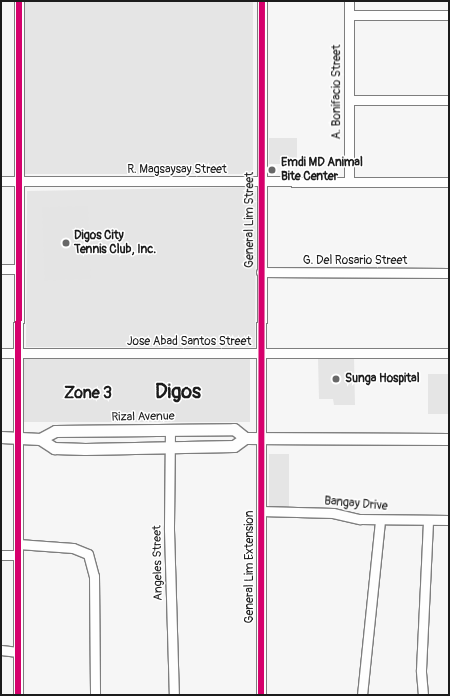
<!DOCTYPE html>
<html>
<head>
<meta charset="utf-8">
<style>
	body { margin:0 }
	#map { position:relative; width:450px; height:696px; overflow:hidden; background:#f6f6f6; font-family:Pangolin,sans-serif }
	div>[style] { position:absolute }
	.built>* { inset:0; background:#e5e5e5; transform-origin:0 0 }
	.green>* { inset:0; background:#e4e4e4; transform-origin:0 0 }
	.roads { filter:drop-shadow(1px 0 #7e7e7e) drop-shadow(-1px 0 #7e7e7e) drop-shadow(0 1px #7e7e7e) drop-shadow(0 -1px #7e7e7e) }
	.minor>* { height:9px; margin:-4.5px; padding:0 4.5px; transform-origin:4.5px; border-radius:4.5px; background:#fefefe }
	.major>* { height:11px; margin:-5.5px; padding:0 5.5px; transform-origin:5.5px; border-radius:5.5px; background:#fefefe }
	.cycleway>* { height:6px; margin:-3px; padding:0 3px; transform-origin:3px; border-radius:3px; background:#d6006c }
	.dots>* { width:11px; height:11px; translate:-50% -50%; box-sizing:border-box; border:2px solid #fff; border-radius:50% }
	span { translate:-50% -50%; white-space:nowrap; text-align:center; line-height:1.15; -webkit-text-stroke:3px #fff; paint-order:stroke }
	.street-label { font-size:12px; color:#1c1c1c }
	.poi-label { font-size:12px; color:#1c1c1c; font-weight:700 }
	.left { translate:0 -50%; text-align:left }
	.district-label { font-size:16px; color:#1c1c1c; font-weight:700 }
	.town-label { font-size:20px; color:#1c1c1c; font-weight:700 }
	.frame { position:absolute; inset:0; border:2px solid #1c1c1c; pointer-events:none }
</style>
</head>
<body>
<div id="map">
	<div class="built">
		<i style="left:25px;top:1px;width:228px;height:173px"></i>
		<i style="left:269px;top:138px;width:28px;height:26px"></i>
		<i style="clip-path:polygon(251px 187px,256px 192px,255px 347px,26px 347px,27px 191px)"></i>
		<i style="clip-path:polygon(354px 357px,355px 405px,334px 405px,333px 399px,319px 399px,318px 359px)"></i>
		<i style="left:428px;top:374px;width:21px;height:40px"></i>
		<i style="left:269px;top:454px;width:20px;height:53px"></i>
	</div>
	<div class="green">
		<i style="left:88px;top:206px;width:73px;height:46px;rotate:88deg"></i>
		<i style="left:250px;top:357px;width:65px;height:226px;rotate:90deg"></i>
	</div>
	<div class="roads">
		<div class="minor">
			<i style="left:349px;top:1px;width:181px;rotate:90deg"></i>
			<i style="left:349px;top:15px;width:100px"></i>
			<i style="left:349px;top:100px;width:100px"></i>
			<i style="left:1px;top:181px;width:448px;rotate:0.1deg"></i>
			<i style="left:1px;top:269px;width:17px"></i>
			<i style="left:261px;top:272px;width:188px;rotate:0.3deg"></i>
			<i style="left:1px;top:353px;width:448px"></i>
			<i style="left:170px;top:430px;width:100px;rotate:90.6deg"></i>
			<i style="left:169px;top:530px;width:165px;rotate:88.3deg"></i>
			<i style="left:261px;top:511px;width:72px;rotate:1.6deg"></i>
			<i style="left:333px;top:513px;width:28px;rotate:13deg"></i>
			<i style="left:360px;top:519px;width:89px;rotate:0.6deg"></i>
			<i style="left:18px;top:544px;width:55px;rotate:4.2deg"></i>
			<i style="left:73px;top:548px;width:16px;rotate:22deg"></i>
			<i style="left:88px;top:554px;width:23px;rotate:75deg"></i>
			<i style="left:94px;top:576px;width:119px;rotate:89.5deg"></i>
			<i style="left:1px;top:555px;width:17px"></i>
			<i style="left:1px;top:650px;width:17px;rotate:7deg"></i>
			<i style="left:18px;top:695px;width:694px;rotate:-89.92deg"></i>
			<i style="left:261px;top:695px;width:694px;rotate:-89.92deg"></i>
			<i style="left:362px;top:695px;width:176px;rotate:-84.1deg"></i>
			<i style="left:423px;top:695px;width:25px;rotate:-95deg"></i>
			<i style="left:421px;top:670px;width:150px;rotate:-87.3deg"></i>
		</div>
		<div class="major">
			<i style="left:1px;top:437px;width:39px;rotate:3deg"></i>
			<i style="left:40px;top:439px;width:17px;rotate:-28deg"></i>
			<i style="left:55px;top:431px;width:179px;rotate:-0.6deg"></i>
			<i style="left:234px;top:429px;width:14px;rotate:39deg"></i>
			<i style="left:40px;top:439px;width:17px;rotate:33deg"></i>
			<i style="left:54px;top:448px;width:31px;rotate:2deg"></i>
			<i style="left:85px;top:449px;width:149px;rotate:-1.2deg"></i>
			<i style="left:234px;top:446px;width:14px;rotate:-36deg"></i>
			<i style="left:245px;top:438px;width:204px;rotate:0.3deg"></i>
		</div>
	</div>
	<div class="cycleway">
		<i style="left:18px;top:695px;width:694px;rotate:-89.92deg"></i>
		<i style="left:261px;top:695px;width:694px;rotate:-89.92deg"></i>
	</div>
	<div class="dots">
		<i style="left:272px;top:170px;background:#686868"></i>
		<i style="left:66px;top:243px;background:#686868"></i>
		<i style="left:336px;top:379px;background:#686868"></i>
	</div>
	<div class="street-label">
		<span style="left:337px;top:92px;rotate:-90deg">A. Bonifacio Street</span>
		<span style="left:177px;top:170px">R. Magsaysay Street</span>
		<span style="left:250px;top:220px;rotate:-90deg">General Lim Street</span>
		<span style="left:355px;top:261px">G. Del Rosario Street</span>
		<span style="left:189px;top:342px">Jose Abad Santos Street</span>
		<span style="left:143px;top:417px;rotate:-1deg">Rizal Avenue</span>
		<span style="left:356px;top:504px;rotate:5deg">Bangay Drive</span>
		<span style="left:158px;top:563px;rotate:-91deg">Angeles Street</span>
		<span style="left:250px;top:567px;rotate:-90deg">General Lim Extension</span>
	</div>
	<div class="poi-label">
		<span class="left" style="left:281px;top:170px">Emdi MD Animal<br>Bite Center</span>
		<span class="left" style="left:74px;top:243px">Digos City<br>Tennis Club, Inc.</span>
		<span class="left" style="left:345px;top:379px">Sunga Hospital</span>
	</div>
	<div class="district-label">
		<span style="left:88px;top:393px">Zone 3</span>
	</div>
	<div class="town-label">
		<span style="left:178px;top:391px">Digos</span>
	</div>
	<div class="frame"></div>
</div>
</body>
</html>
